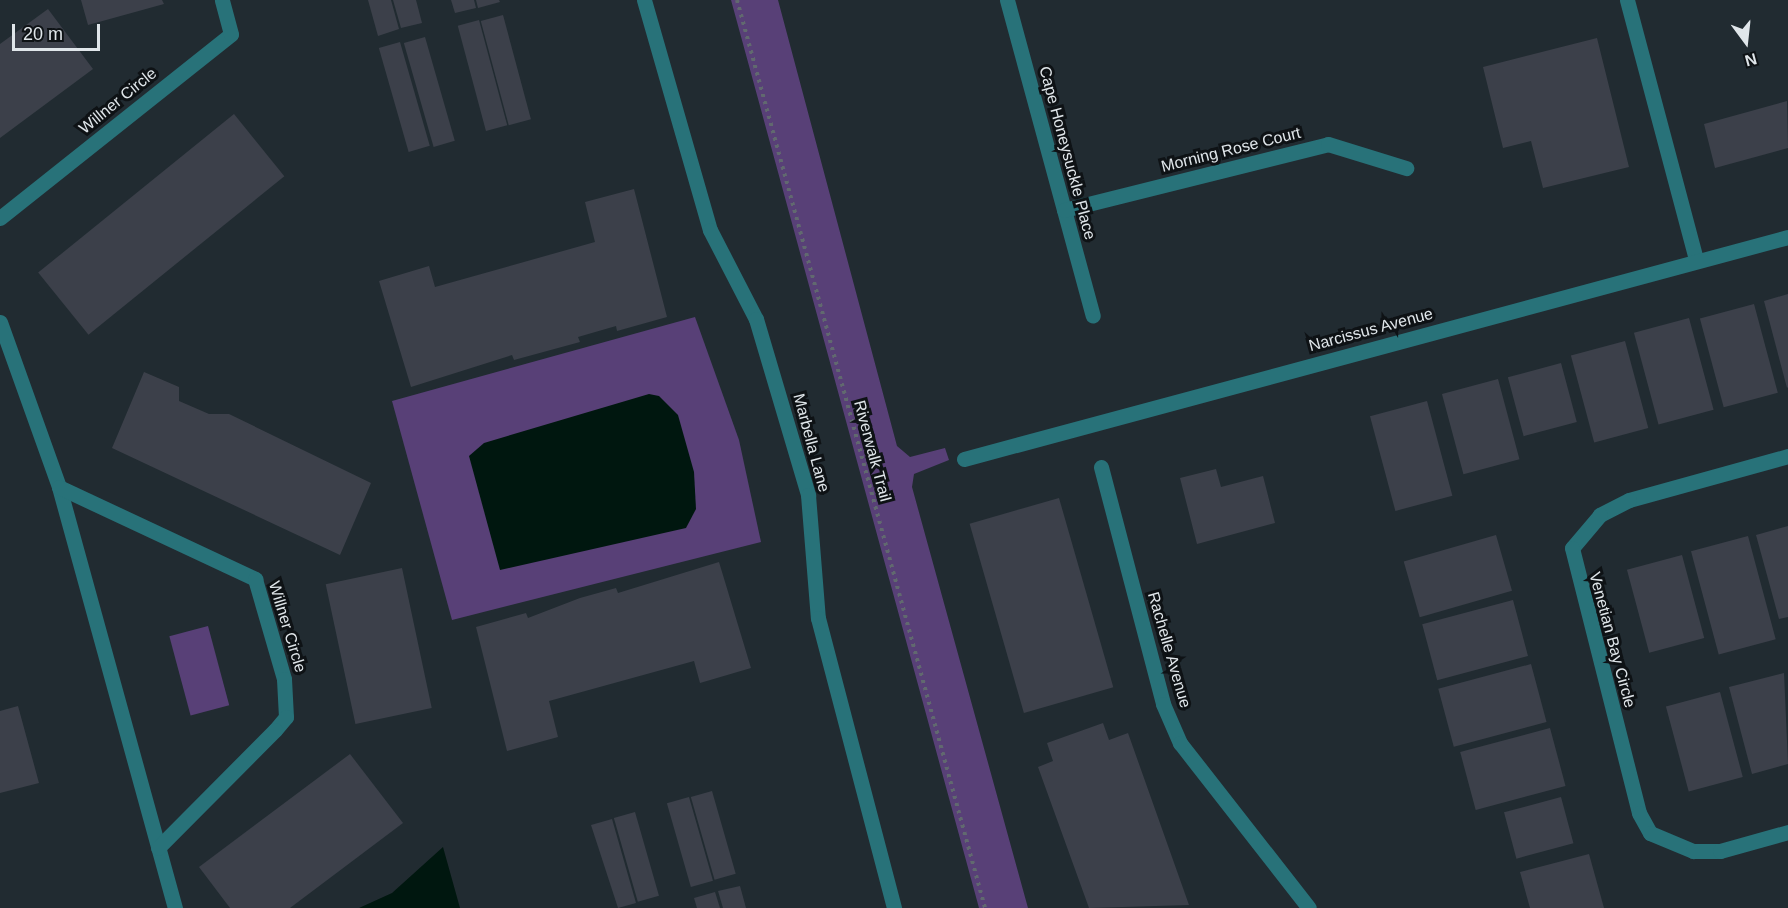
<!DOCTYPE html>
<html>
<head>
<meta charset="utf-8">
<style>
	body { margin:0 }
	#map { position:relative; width:1788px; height:908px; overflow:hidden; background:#212b31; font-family:Helvetica,sans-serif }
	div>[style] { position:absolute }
	.green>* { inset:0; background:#584077; transform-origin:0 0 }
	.water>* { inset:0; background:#00170f }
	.building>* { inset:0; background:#3c404a; transform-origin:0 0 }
	.path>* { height:4px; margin-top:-2px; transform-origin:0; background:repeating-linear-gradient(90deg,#61696f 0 3px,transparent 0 7.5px) }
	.minor>* { height:15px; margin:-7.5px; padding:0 7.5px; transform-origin:7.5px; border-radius:7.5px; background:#287279 }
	span { translate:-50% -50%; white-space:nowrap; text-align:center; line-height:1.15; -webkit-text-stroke:6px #0e1215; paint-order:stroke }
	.street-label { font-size:16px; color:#e0e6ea }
	.north { position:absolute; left:1716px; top:12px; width:60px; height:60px; -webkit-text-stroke:4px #0e1215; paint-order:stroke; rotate:165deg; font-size:16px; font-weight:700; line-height:24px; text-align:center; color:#e0e6ea }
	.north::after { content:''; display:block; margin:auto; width:21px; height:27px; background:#e0e6ea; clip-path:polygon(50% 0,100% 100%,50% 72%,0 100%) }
	.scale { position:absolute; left:12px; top:24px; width:88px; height:27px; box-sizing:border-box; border:3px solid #e0e6ea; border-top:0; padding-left:8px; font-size:18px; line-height:21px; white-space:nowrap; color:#e0e6ea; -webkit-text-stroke:4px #0e1215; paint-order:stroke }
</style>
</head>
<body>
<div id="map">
	<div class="green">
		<i style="clip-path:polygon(731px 0,778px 0,897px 446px,910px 457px,945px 448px,949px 460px,914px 474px,912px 487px,1028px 908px,979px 908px)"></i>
		<i style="clip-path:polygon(695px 317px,739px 440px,761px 542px,452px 620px,392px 401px)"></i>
		<i style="left:208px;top:626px;width:82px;height:40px;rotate:75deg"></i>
	</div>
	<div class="water">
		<i style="clip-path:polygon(649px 394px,659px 396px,678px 415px,694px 472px,696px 509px,686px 528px,500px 570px,469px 456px,484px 443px)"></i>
		<i style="clip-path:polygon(443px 847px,460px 908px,359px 908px,392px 893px)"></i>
	</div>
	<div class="building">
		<i style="clip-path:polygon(81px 0,162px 0,164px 4px,88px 25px)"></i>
		<i style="clip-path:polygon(368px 0,391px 0,399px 29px,378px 36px)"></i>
		<i style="clip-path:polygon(393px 0,416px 0,422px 23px,401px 28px)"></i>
		<i style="clip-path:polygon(451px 0,474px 0,476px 8px,455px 13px)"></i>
		<i style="clip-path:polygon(476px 0,499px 0,500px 2px,478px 8px)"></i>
		<i style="clip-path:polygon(48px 9px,93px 69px,0 138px,0 44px)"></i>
		<i style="left:503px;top:15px;width:108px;height:23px;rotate:75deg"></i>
		<i style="left:479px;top:20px;width:109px;height:22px;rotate:75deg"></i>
		<i style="left:425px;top:37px;width:108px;height:22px;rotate:74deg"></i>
		<i style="clip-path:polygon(1597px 38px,1629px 167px,1543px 188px,1531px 141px,1503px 148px,1483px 67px)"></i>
		<i style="left:400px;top:42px;width:108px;height:22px;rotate:74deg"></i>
		<i style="clip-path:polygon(1787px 101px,1788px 148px,1715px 168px,1704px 124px)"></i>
		<i style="left:234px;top:114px;width:80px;height:252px;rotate:51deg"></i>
		<i style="clip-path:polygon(634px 189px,667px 317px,617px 331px,616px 326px,578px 337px,580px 342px,514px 360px,512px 355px,411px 387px,379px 281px,429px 266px,435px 287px,595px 242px,585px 202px)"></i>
		<i style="clip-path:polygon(1788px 294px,1788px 387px,1787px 388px,1764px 301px)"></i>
		<i style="left:1754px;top:304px;width:92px;height:56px;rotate:75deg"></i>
		<i style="left:1689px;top:318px;width:95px;height:57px;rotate:75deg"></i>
		<i style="left:1625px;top:341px;width:90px;height:56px;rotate:75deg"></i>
		<i style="left:1561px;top:363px;width:61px;height:55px;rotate:75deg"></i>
		<i style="clip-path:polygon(144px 372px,179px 387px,179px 401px,209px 414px,229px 414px,371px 483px,340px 555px,112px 448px)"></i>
		<i style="left:1498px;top:379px;width:83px;height:58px;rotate:75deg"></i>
		<i style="left:1427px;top:401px;width:98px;height:59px;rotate:75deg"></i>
		<i style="clip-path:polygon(1216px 469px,1221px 487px,1263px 476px,1275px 523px,1197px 544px,1180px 478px)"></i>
		<i style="left:1059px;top:498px;width:197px;height:93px;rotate:74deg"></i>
		<i style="clip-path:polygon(1788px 526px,1788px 617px,1779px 619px,1756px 535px)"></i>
		<i style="left:1496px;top:535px;width:58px;height:96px;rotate:74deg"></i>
		<i style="left:1748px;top:536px;width:107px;height:59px;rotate:75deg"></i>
		<i style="left:1682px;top:555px;width:86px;height:57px;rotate:75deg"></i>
		<i style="clip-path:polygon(719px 562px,751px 668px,700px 683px,694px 661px,549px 701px,558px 737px,507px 751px,476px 627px,526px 613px,528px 618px,580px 598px,616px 588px,618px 593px)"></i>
		<i style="left:402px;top:568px;width:143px;height:78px;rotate:78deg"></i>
		<i style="left:1513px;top:600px;width:58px;height:94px;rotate:75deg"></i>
		<i style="left:1531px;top:664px;width:60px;height:96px;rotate:75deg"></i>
		<i style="clip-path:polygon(1784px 673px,1788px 764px,1752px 774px,1729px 687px)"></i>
		<i style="left:1720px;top:692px;width:88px;height:56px;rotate:75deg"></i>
		<i style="clip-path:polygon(18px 706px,39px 783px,0 793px,0 711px)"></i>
		<i style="clip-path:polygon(1103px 723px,1109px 740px,1128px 733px,1189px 905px,1089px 908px,1038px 767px,1053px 761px,1047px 743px)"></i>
		<i style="left:1550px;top:728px;width:60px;height:93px;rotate:75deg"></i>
		<i style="clip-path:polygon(350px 754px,403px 823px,290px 908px,230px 908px,199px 867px)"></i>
		<i style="left:712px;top:791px;width:86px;height:22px;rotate:74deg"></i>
		<i style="left:689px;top:797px;width:87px;height:23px;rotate:74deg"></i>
		<i style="left:1561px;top:797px;width:48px;height:59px;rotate:75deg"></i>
		<i style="left:635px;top:812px;width:87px;height:22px;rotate:74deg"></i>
		<i style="clip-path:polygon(612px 819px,636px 903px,618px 908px,591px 825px)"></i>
		<i style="clip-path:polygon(1589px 854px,1604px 908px,1530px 908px,1520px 872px)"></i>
		<i style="clip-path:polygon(740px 886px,746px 908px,723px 908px,718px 891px)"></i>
		<i style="clip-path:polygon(715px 892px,720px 908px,697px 908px,694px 898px)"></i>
	</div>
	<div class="path">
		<i style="left:737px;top:0;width:941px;rotate:74.72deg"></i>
	</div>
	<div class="minor">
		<i style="left:644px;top:0;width:239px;rotate:74deg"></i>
		<i style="left:710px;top:230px;width:100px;rotate:62.7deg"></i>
		<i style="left:756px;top:319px;width:184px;rotate:73.5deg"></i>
		<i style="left:808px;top:495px;width:123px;rotate:85.4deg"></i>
		<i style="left:818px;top:618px;width:300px;rotate:75.3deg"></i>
		<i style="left:1007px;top:0;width:327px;rotate:74.8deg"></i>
		<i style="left:1627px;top:0;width:269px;rotate:75.1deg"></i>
		<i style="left:1064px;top:210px;width:272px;rotate:-14deg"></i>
		<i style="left:1328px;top:144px;width:82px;rotate:17.1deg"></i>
		<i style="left:0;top:218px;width:295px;rotate:-38.5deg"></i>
		<i style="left:231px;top:34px;width:35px;rotate:-105deg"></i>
		<i style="left:0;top:322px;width:175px;rotate:70.3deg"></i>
		<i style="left:59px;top:487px;width:437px;rotate:74.6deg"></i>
		<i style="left:1788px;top:456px;width:165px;rotate:164.5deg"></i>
		<i style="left:1629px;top:500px;width:33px;rotate:153deg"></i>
		<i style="left:1600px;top:515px;width:43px;rotate:130.3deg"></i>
		<i style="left:1572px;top:548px;width:273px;rotate:75.8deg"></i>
		<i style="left:1639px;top:813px;width:23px;rotate:61deg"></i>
		<i style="left:1650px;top:833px;width:47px;rotate:22.7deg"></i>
		<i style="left:1693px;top:851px;width:27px"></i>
		<i style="left:1720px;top:851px;width:71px;rotate:-15.6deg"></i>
		<i style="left:964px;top:459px;width:853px;rotate:-15.08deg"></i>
		<i style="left:1101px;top:467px;width:245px;rotate:75.3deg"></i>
		<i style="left:1163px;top:704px;width:43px;rotate:66.4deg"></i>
		<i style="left:1180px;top:743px;width:209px;rotate:52deg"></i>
		<i style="left:59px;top:487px;width:217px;rotate:25.1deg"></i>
		<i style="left:255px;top:579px;width:104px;rotate:73.8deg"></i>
		<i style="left:284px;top:679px;width:38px;rotate:87deg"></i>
		<i style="left:286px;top:717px;width:17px;rotate:130deg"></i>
		<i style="left:275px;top:730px;width:166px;rotate:134.8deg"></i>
	</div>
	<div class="street-label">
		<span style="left:118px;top:101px;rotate:-39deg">Willner Circle</span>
		<span style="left:1231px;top:150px;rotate:-14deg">Morning Rose Court</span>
		<span style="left:1067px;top:153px;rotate:75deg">Cape Honeysuckle Place</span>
		<span style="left:1371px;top:330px;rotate:-15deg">Narcissus Avenue</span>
		<span style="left:811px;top:443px;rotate:75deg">Marbella Lane</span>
		<span style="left:872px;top:451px;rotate:75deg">Riverwalk Trail</span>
		<span style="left:287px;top:627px;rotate:73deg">Willner Circle</span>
		<span style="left:1612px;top:640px;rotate:75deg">Venetian Bay Circle</span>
		<span style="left:1169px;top:650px;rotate:74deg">Rachelle Avenue</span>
	</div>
	<div class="north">N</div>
	<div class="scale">20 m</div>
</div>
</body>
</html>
